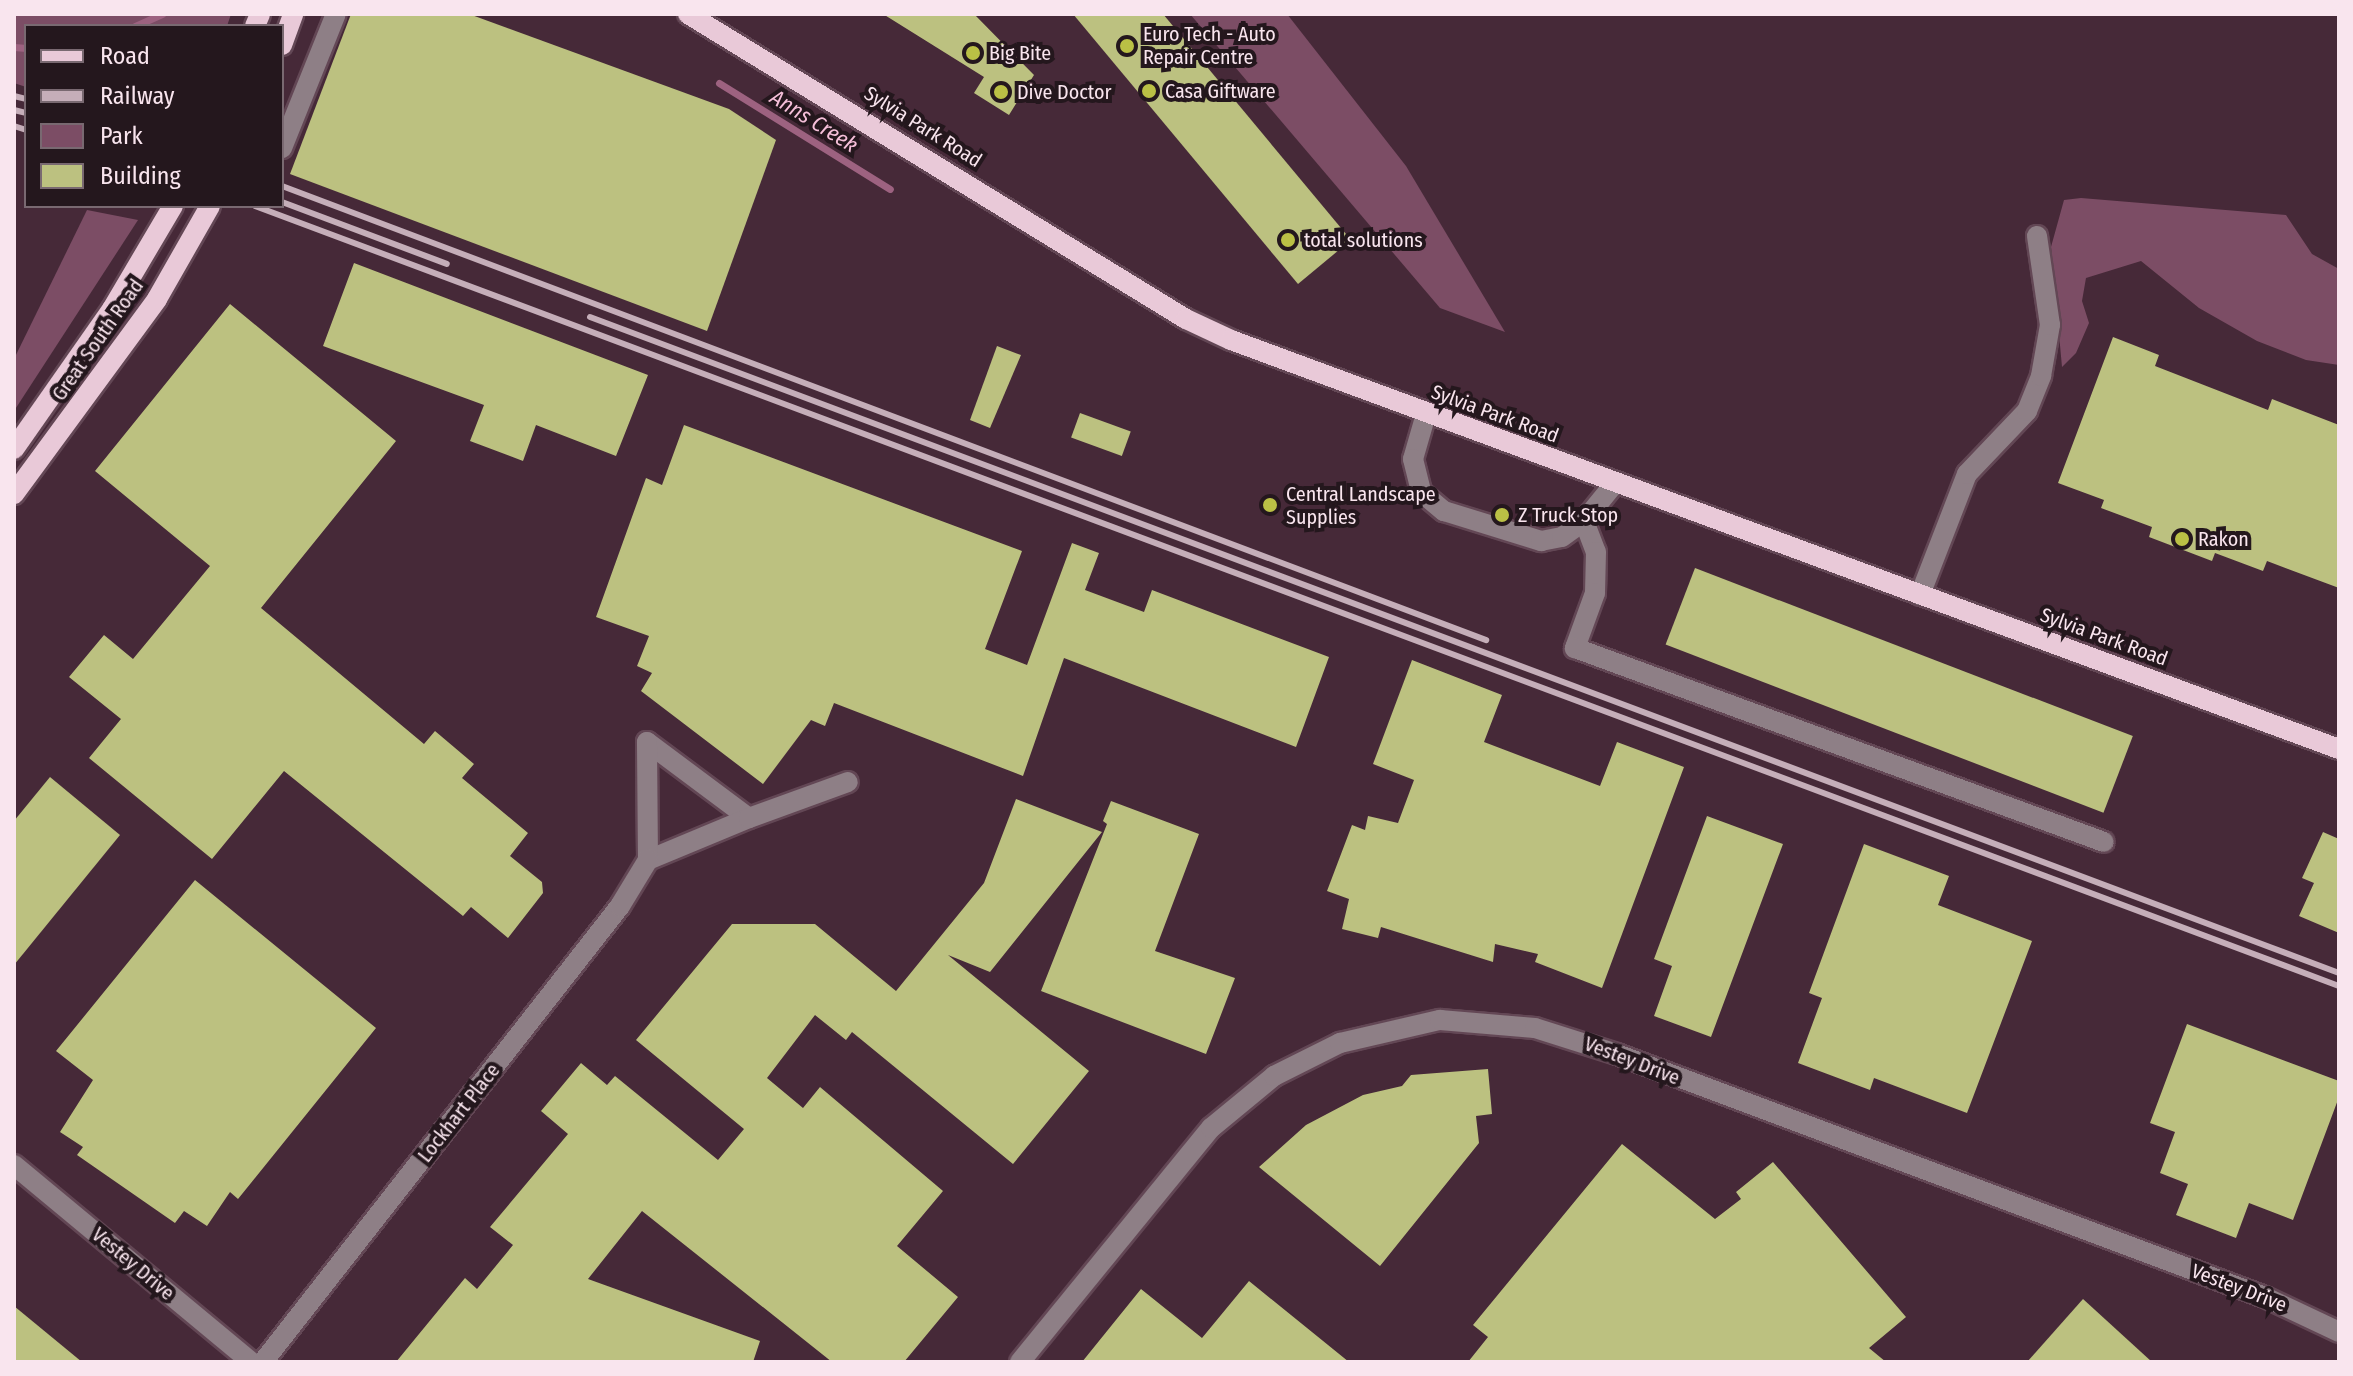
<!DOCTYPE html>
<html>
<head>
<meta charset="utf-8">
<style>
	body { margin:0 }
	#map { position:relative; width:2353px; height:1376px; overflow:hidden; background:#462938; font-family:"Fira Sans Condensed",sans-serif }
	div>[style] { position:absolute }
	.green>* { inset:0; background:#7c4d65 }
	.stream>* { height:7px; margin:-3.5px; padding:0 3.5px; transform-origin:3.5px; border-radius:3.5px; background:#9d6280 }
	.building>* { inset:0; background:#bcc180; transform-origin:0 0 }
	.roads { filter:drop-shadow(2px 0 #634755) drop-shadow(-2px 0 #634755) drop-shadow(0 2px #634755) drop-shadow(0 -2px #634755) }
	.minor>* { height:20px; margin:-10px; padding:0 10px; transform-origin:10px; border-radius:10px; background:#8e7f86 }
	.major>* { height:20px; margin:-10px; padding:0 10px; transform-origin:10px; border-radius:10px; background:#e9c9d8 }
	.rail>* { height:6px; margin:-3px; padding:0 3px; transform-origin:3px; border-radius:3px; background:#c5aeb9 }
	.dots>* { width:22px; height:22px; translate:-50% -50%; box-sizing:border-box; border:4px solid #24171d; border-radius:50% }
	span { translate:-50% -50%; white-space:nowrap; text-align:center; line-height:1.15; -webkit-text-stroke:8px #24171d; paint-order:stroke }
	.poi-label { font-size:20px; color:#f9e5ee }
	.left { translate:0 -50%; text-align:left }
	.street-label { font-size:20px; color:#f9e5ee }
	.water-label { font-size:22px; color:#f5bfd9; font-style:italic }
	.frame { position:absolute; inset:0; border:16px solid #f9e5ee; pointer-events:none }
	.legend { position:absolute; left:24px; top:24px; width:260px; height:184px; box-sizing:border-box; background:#24171d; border:2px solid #796971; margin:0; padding:10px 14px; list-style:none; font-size:24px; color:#f9e5ee }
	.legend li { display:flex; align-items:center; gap:16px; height:40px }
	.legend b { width:40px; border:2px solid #796971 }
</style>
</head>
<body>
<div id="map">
	<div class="green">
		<i style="clip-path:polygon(14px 14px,231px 14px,227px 26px,26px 26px,26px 87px,14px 83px)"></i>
		<i style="clip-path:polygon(1190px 14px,1287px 14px,1406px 166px,1505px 332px,1440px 308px)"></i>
		<i style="clip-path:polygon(2081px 198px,2286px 215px,2312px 254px,2339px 269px,2339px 365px,2306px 360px,2257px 341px,2199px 308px,2141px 261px,2086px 278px,2082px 301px,2089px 323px,2076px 353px,2062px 367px,2051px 247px,2064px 200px)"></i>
		<i style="clip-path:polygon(87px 210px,138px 220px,14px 411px,14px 359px)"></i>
	</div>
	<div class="stream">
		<i style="left:135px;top:26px;width:30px;rotate:-24deg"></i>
		<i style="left:14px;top:47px;width:12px;rotate:5deg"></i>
		<i style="left:719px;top:83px;width:201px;rotate:31.8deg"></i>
	</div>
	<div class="building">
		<i style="clip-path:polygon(351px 14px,469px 14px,729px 109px,776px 140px,707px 331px,290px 174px)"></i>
		<i style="clip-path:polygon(883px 14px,974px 14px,1034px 75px,1009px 115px,974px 93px,984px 77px)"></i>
		<i style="clip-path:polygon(1073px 14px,1163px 14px,1351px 240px,1298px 284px)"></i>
		<i style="clip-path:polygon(354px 263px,648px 375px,616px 456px,536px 425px,523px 461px,470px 441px,484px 405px,323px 346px)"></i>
		<i style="clip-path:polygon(230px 304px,396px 441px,261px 608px,424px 744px,435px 731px,474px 764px,462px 778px,528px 833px,510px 856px,542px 882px,543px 893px,508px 938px,471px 907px,463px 916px,284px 771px,212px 859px,89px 758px,121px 719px,69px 677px,104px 635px,133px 659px,210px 566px,95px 471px)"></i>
		<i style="clip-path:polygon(2113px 337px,2159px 355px,2155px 366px,2268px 410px,2272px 399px,2339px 425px,2339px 588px,2267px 561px,2263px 571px,2215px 553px,2212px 561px,2149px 537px,2152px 527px,2101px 508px,2104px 500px,2058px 483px)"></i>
		<i style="clip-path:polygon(997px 346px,1021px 355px,990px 428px,970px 420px)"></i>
		<i style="left:1080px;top:413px;width:54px;height:26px;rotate:20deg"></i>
		<i style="clip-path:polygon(684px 425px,1022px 551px,985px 649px,1027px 665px,1072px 543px,1099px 553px,1085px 590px,1144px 612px,1152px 590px,1329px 657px,1296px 747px,1064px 658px,1023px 776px,834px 703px,825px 726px,811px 720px,763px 784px,641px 691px,652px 673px,637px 666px,649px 636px,596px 617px,646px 478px,662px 485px)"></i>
		<i style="left:1695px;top:568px;width:469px;height:82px;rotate:21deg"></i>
		<i style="clip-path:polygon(1412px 660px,1502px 695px,1484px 742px,1600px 786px,1617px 742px,1684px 767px,1602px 988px,1535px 962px,1538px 954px,1495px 944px,1493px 962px,1381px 927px,1378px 938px,1342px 929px,1349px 899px,1327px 891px,1352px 825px,1365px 830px,1368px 816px,1398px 823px,1414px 780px,1373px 764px)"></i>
		<i style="clip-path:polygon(50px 777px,120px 835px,14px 965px,14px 821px)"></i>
		<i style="clip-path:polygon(1016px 799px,1102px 832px,990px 972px,948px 955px,1089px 1071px,1013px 1164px,852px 1032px,846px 1040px,815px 1015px,767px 1078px,803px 1108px,820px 1087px,943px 1191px,897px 1246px,958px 1297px,904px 1362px,832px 1362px,642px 1211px,588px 1279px,760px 1341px,753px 1362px,396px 1362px,465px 1278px,477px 1289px,513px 1245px,490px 1227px,568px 1134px,541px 1111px,581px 1063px,607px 1085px,615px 1076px,718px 1160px,744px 1129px,636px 1040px,732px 924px,815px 924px,896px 991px,984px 883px)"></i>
		<i style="clip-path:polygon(1111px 801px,1199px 834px,1155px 951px,1235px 978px,1206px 1054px,1041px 991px,1107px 824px,1103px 821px)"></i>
		<i style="clip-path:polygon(1707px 816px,1783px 844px,1711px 1037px,1654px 1016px,1672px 966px,1654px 959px)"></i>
		<i style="clip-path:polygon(2323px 832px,2339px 839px,2339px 933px,2299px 916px,2314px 883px,2302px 878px)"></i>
		<i style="clip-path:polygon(1864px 844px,1949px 876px,1938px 905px,2032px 941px,1967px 1113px,1874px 1078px,1870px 1090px,1798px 1063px,1822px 998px,1809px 993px)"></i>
		<i style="clip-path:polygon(195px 880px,376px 1028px,238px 1199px,230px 1192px,207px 1226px,184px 1211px,175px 1223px,77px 1155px,83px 1147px,60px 1132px,93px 1080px,56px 1051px)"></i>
		<i style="clip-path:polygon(2187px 1024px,2339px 1081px,2339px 1097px,2293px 1220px,2249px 1203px,2236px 1238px,2176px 1215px,2188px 1184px,2160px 1173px,2175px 1132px,2150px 1123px)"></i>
		<i style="clip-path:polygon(1488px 1069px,1492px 1114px,1476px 1116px,1479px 1143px,1380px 1266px,1259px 1167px,1306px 1125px,1363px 1095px,1402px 1086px,1411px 1075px)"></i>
		<i style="clip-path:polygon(1622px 1144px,1715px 1219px,1741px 1199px,1736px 1192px,1773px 1162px,1906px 1317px,1869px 1348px,1886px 1362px,1468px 1362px,1488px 1337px,1473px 1325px)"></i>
		<i style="clip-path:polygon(1249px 1281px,1349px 1362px,1082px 1362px,1141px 1289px,1202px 1338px)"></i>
		<i style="clip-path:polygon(2083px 1299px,2152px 1362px,2027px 1362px)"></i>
		<i style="clip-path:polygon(14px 1306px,82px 1362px,14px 1362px)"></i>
	</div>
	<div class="roads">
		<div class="minor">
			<i style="left:282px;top:148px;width:144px;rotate:-68.1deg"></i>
			<i style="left:1426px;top:414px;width:47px;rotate:106.1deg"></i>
			<i style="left:1413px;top:459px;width:34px;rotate:76deg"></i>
			<i style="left:1421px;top:492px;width:30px;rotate:40deg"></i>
			<i style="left:1444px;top:511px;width:102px;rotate:17.2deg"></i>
			<i style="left:1541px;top:541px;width:21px;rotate:-11deg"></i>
			<i style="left:1562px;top:537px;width:27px;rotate:-36deg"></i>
			<i style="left:1584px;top:521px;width:49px;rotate:-50.8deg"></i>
			<i style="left:1584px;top:521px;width:33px;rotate:69deg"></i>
			<i style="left:1596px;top:552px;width:41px;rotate:91.4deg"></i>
			<i style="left:1595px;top:593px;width:59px;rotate:110deg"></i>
			<i style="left:1575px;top:648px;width:563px;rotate:20.14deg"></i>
			<i style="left:1920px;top:595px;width:130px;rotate:-68.8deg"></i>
			<i style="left:1967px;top:474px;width:87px;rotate:-46.4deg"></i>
			<i style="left:2027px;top:411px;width:38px;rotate:-68deg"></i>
			<i style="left:2041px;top:376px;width:52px;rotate:-80deg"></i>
			<i style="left:2050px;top:325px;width:90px;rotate:-98.3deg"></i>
			<i style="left:647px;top:742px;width:127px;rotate:36.7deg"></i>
			<i style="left:749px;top:818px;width:109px;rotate:157.4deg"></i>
			<i style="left:648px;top:860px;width:118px;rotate:-90.5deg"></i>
			<i style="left:749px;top:818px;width:105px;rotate:-20deg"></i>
			<i style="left:14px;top:1165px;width:308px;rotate:39.7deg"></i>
			<i style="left:263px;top:1362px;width:579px;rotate:-51.94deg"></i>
			<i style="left:620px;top:906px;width:54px;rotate:-58.7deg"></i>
			<i style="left:1020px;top:1362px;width:302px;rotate:-50.8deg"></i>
			<i style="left:1211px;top:1128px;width:82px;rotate:-39.5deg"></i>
			<i style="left:1274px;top:1076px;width:74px;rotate:-26.6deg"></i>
			<i style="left:1340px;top:1043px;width:103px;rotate:-13deg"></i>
			<i style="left:1440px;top:1020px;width:95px;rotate:4.8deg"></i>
			<i style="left:1535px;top:1028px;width:86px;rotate:17.6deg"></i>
			<i style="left:1617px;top:1054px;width:692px;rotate:20.56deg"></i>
			<i style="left:2265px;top:1297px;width:82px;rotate:25.3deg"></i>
		</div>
		<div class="major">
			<i style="left:688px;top:14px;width:584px;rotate:31.49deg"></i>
			<i style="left:1186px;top:319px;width:50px;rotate:25deg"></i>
			<i style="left:1231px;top:340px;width:1181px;rotate:20.26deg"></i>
			<i style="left:255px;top:26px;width:13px;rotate:-67deg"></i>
			<i style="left:282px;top:45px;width:33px;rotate:-70deg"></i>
			<i style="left:14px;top:449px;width:171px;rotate:-55deg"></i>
			<i style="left:112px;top:309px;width:120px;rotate:-59.4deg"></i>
			<i style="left:14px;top:494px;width:242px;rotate:-53.7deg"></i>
			<i style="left:157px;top:299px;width:107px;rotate:-60.3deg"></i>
		</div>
	</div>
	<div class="rail">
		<i style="left:14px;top:96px;width:12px;rotate:14deg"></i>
		<i style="left:14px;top:110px;width:12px;rotate:14deg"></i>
		<i style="left:14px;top:126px;width:13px;rotate:18deg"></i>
		<i style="left:282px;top:186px;width:1287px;rotate:20.66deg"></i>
		<i style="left:282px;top:202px;width:176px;rotate:20.6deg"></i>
		<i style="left:255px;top:206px;width:2225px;rotate:20.52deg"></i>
		<i style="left:590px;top:317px;width:1868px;rotate:20.56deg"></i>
	</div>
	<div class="dots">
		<i style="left:1127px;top:46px;background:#bac045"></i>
		<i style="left:973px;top:53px;background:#bac045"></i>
		<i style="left:1149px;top:91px;background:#bac045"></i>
		<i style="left:1001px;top:92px;background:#bac045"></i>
		<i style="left:1288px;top:240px;background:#bac045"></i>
		<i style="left:1270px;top:505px;background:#bac045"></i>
		<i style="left:1502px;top:515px;background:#bac045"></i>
		<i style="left:2182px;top:539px;background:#bac045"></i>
	</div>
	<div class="poi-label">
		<span class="left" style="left:1143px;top:46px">Euro Tech - Auto<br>Repair Centre</span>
		<span class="left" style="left:989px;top:53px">Big Bite</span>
		<span class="left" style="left:1165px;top:91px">Casa Giftware</span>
		<span class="left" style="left:1017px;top:92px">Dive Doctor</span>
		<span class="left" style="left:1304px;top:240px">total solutions</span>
		<span class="left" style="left:1286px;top:506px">Central Landscape<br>Supplies</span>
		<span class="left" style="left:1518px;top:515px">Z Truck Stop</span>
		<span class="left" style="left:2198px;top:539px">Rakon</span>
	</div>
	<div class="street-label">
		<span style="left:923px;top:127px;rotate:32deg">Sylvia Park Road</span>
		<span style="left:98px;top:340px;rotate:-55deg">Great South Road</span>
		<span style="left:1495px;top:414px;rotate:20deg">Sylvia Park Road</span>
		<span style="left:2104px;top:637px;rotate:20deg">Sylvia Park Road</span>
		<span style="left:1632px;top:1061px;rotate:21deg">Vestey Drive</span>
		<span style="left:459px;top:1113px;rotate:-52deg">Lockhart Place</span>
		<span style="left:133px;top:1264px;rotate:40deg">Vestey Drive</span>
		<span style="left:2239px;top:1288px;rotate:21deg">Vestey Drive</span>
	</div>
	<div class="water-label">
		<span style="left:814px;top:121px;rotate:32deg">Anns Creek</span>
	</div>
	<div class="frame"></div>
	<ul class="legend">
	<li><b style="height:10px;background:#e9c9d8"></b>Road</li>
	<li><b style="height:10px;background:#c5aeb9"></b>Railway</li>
	<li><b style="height:22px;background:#7c4d65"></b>Park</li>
	<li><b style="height:22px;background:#bcc180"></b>Building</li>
	</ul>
</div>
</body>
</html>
